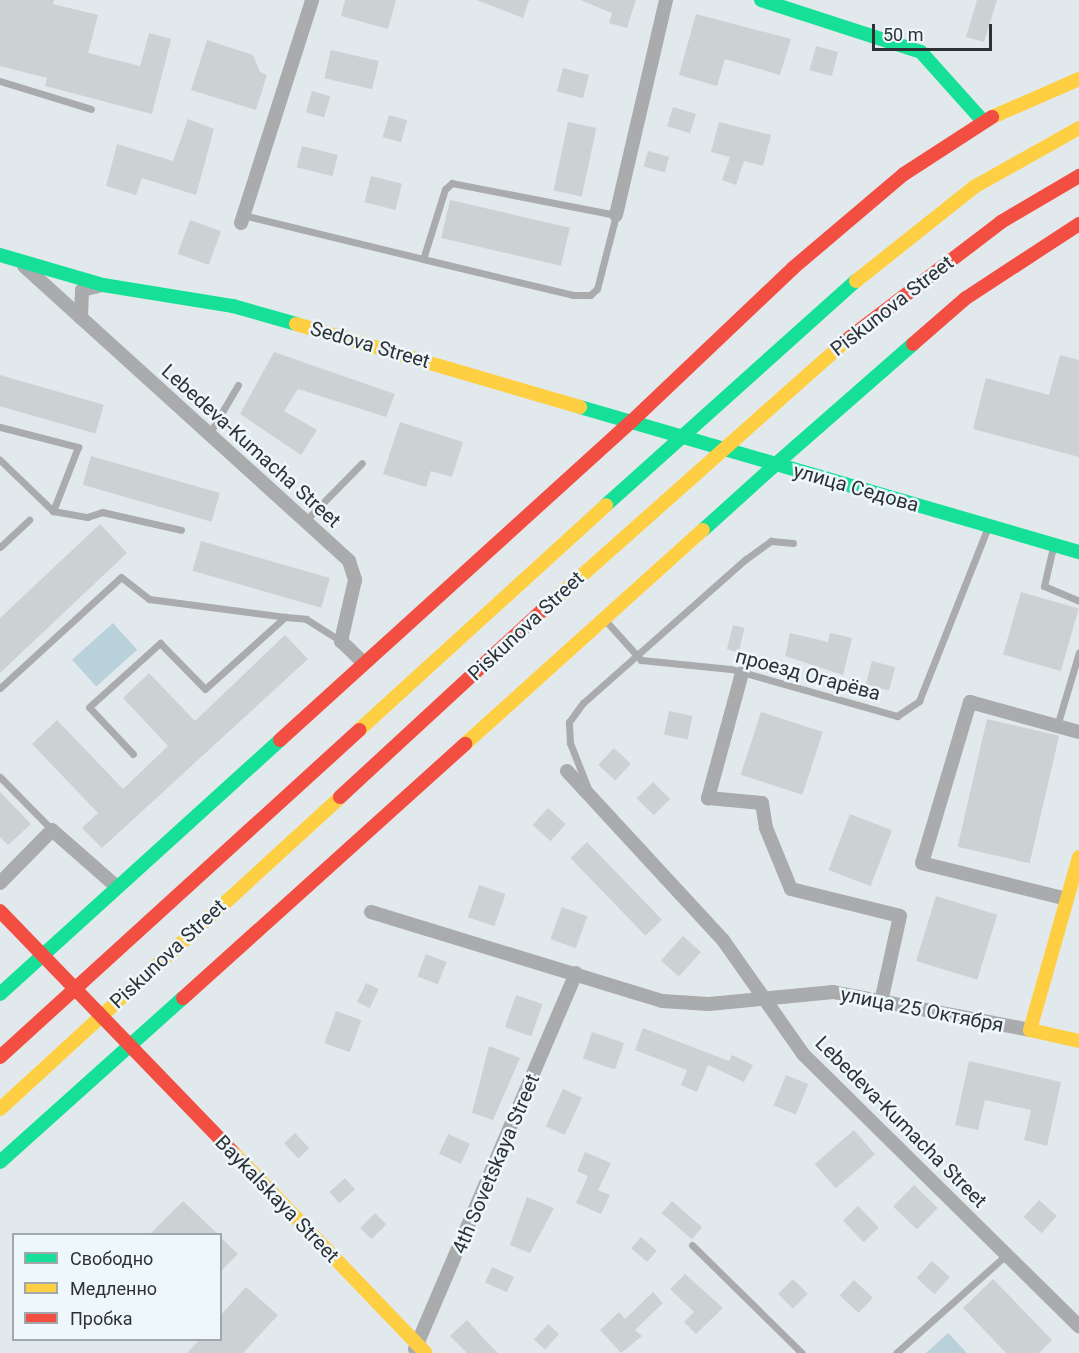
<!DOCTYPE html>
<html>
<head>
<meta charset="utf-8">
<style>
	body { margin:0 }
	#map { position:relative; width:1079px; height:1353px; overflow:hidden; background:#e2e9ec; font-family:Roboto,sans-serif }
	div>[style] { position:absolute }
	.green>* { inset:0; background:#b8d1db; transform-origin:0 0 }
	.building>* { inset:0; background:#ccd1d3; transform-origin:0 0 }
	.lane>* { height:7px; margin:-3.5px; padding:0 3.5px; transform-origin:3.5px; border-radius:3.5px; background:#a9abac }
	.street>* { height:14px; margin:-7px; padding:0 7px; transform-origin:7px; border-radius:7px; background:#a9abac }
	.fast>* { height:14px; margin:-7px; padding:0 7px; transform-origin:7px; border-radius:7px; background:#16e098 }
	.slow>* { height:14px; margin:-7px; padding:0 7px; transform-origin:7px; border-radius:7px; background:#ffcf43 }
	.jam>* { height:14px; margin:-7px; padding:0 7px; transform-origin:7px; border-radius:7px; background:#f24e42 }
	span { translate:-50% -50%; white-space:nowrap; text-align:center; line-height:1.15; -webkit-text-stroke:5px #edf7fc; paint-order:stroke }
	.street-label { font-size:20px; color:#2e3234 }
	.legend { position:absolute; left:12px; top:1233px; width:210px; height:108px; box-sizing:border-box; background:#edf7fc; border:2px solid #a1a8ac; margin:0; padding:8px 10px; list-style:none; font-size:18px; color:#2e3234 }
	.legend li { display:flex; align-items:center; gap:12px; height:30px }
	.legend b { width:30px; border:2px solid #a1a8ac }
	.scale { position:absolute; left:872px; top:24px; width:120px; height:27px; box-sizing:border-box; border:3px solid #2e3234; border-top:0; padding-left:8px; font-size:18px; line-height:21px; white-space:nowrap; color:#2e3234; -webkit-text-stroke:4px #edf7fc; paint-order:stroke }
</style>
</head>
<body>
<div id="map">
	<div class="green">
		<i style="left:113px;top:623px;width:36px;height:55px;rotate:48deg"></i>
		<i style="clip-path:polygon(948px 1333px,967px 1353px,926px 1353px)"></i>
	</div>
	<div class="building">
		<i style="clip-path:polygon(0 0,54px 0,53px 4px,98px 15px,88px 53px,140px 66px,149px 33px,171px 39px,152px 114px,45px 86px,47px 78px,0 66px)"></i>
		<i style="clip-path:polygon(345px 0,396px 0,388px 29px,341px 16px)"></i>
		<i style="clip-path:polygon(477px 0,529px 0,523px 18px)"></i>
		<i style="clip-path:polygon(580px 0,636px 0,627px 28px,609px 23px,612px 13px)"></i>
		<i style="clip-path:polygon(977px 0,997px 0,984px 42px,966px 37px)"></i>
		<i style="clip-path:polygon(696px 14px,791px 39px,780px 75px,725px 59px,717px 86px,679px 75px)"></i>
		<i style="clip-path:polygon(207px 40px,253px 55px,260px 72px,267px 75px,256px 110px,191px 90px)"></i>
		<i style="left:816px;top:46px;width:23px;height:25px;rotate:15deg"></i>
		<i style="left:331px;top:50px;width:49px;height:29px;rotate:13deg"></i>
		<i style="left:563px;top:68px;width:27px;height:24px;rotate:15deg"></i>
		<i style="left:312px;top:91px;width:19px;height:22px;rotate:16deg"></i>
		<i style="left:673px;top:107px;width:24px;height:20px;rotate:17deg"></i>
		<i style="left:389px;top:115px;width:19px;height:23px;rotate:16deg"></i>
		<i style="clip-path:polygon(188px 119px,214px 129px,196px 195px,142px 178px,136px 195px,106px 186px,117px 144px,173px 161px)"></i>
		<i style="left:568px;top:122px;width:29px;height:70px;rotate:12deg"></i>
		<i style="clip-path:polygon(719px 122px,771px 135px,763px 166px,744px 161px,736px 185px,722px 180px,730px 157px,711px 152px)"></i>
		<i style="left:302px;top:146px;width:37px;height:22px;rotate:14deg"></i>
		<i style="left:648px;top:151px;width:22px;height:16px;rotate:16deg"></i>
		<i style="left:371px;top:176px;width:32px;height:27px;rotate:14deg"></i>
		<i style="left:450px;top:200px;width:123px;height:39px;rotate:13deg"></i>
		<i style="left:190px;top:220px;width:33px;height:36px;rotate:20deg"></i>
		<i style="clip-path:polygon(274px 352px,395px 394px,386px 417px,298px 389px,284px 411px,317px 430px,301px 455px,240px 414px)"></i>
		<i style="clip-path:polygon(1060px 355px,1079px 360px,1079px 457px,973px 429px,986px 378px,1049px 395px)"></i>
		<i style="left:0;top:375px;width:108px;height:30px;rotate:16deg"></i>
		<i style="clip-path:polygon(400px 422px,463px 442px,452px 477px,431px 471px,426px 487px,383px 474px)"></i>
		<i style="left:91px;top:456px;width:134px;height:30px;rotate:16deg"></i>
		<i style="clip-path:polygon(100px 524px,127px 553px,0 673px,0 618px)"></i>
		<i style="left:201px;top:541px;width:134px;height:31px;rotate:16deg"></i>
		<i style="left:1021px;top:592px;width:60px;height:65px;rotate:16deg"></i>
		<i style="left:733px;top:625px;width:12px;height:25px;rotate:14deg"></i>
		<i style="clip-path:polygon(790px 633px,828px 642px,830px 633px,852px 638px,843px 675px,785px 656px)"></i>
		<i style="clip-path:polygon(285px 635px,308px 659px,102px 848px,82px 828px,98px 813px,32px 744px,57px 720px,123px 789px,168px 746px,123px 698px,149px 673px,195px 721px)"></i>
		<i style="left:872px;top:661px;width:24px;height:24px;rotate:15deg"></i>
		<i style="left:669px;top:711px;width:24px;height:24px;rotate:12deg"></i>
		<i style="left:761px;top:712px;width:65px;height:66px;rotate:18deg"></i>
		<i style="left:987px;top:719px;width:74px;height:131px;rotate:13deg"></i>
		<i style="left:614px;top:748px;width:23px;height:23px;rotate:43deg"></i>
		<i style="left:653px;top:782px;width:24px;height:23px;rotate:45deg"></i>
		<i style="clip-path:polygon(0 792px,31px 824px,8px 845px,0 837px)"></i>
		<i style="left:548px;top:808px;width:24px;height:23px;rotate:42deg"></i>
		<i style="left:850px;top:814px;width:45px;height:60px;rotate:21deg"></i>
		<i style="left:587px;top:842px;width:108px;height:23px;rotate:46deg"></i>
		<i style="left:479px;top:885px;width:28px;height:34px;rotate:19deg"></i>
		<i style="left:936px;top:896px;width:64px;height:68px;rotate:17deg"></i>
		<i style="left:562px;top:907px;width:27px;height:34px;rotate:20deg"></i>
		<i style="left:683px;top:936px;width:24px;height:33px;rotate:42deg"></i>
		<i style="left:426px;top:954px;width:22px;height:24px;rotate:21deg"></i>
		<i style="left:366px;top:983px;width:14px;height:21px;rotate:25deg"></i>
		<i style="left:516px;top:995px;width:28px;height:34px;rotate:19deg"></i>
		<i style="left:336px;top:1011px;width:27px;height:34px;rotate:20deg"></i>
		<i style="clip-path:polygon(643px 1028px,729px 1061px,732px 1055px,753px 1065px,744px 1082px,708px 1065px,697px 1092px,681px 1085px,687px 1070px,635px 1050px)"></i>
		<i style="left:592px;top:1032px;width:34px;height:28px;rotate:19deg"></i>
		<i style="clip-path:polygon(489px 1046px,520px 1058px,493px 1120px,472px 1113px)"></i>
		<i style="clip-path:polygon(969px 1061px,1061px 1082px,1047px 1146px,1024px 1140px,1031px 1110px,985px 1100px,978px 1130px,955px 1125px)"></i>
		<i style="left:786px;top:1075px;width:24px;height:33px;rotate:22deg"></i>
		<i style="left:563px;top:1089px;width:21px;height:41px;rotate:25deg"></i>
		<i style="left:854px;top:1130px;width:32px;height:52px;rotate:49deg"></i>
		<i style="left:295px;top:1133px;width:21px;height:15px;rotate:47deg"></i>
		<i style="left:448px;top:1134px;width:24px;height:22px;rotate:24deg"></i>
		<i style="clip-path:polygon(585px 1152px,611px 1163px,598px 1190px,610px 1195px,601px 1214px,576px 1203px,588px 1176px,577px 1171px)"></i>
		<i style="left:345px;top:1178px;width:15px;height:21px;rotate:48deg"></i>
		<i style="left:914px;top:1185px;width:33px;height:30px;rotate:44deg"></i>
		<i style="clip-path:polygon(527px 1197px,554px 1208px,530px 1253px,510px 1245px)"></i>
		<i style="left:1039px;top:1200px;width:24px;height:23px;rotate:42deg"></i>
		<i style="clip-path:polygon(183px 1201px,218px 1234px,150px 1234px)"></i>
		<i style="left:672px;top:1201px;width:40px;height:16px;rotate:41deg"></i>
		<i style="left:858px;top:1206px;width:30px;height:21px;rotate:46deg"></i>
		<i style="left:375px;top:1213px;width:16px;height:21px;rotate:45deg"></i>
		<i style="clip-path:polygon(220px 1237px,238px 1254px,220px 1272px)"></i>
		<i style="left:641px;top:1237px;width:21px;height:15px;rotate:41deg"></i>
		<i style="left:932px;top:1261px;width:24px;height:23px;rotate:42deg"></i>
		<i style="left:492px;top:1267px;width:24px;height:17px;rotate:24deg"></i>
		<i style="clip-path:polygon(685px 1274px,723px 1308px,696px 1334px,684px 1322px,694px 1312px,670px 1289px)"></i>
		<i style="left:793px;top:1279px;width:21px;height:21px;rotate:45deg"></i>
		<i style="clip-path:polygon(993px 1279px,1052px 1340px,1039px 1353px,1006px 1353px,963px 1308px)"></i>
		<i style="left:854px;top:1280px;width:26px;height:21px;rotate:43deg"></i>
		<i style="clip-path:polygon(246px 1287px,278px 1315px,243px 1353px,187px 1353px,199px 1340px,220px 1340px,220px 1316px)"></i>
		<i style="clip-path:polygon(653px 1292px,663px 1303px,635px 1330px,642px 1336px,621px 1353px,600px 1330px,619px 1312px,625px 1319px)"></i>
		<i style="clip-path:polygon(467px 1320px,485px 1340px,498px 1353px,467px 1353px,450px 1336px)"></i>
		<i style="left:548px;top:1324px;width:15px;height:21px;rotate:42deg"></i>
	</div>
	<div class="lane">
		<i style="left:0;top:81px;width:95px;rotate:17.1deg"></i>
		<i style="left:243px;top:215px;width:185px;rotate:13.7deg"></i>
		<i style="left:423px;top:259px;width:154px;rotate:13.5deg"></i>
		<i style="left:573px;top:295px;width:17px"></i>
		<i style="left:590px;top:295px;width:9px;rotate:-41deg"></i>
		<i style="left:597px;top:289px;width:76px;rotate:-75.6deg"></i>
		<i style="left:616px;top:215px;width:167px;rotate:-169deg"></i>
		<i style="left:452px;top:183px;width:9px;rotate:139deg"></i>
		<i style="left:445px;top:189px;width:73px;rotate:107.4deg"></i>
		<i style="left:0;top:427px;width:81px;rotate:14.4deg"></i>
		<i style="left:78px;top:447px;width:69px;rotate:111.3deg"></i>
		<i style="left:53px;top:511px;width:74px;rotate:-136.1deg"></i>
		<i style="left:209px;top:434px;width:57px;rotate:-59.4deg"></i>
		<i style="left:53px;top:511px;width:35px;rotate:10deg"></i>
		<i style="left:87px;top:517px;width:16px;rotate:-18deg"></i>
		<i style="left:102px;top:512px;width:81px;rotate:12.8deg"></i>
		<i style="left:305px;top:521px;width:81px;rotate:-45.5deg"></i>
		<i style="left:0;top:547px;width:40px;rotate:-43deg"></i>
		<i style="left:1053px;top:547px;width:40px;rotate:103deg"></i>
		<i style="left:1044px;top:586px;width:38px;rotate:23deg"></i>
		<i style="left:605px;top:620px;width:54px;rotate:48deg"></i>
		<i style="left:641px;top:660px;width:90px;rotate:5.7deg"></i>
		<i style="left:731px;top:669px;width:173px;rotate:15.8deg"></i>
		<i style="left:897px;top:716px;width:27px;rotate:-34deg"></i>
		<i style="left:919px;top:701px;width:187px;rotate:-68.4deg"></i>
		<i style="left:0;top:688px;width:164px;rotate:-42.5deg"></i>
		<i style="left:121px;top:577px;width:36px;rotate:38deg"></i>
		<i style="left:149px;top:599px;width:137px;rotate:7.5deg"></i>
		<i style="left:1057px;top:726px;width:77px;rotate:-73.4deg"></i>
		<i style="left:133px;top:754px;width:64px;rotate:-133.1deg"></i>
		<i style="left:89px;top:707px;width:96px;rotate:-42deg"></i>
		<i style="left:160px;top:643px;width:64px;rotate:45.6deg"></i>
		<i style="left:205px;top:689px;width:108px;rotate:-42deg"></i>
		<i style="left:285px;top:617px;width:21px;rotate:5deg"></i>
		<i style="left:306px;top:619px;width:41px;rotate:32.2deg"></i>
		<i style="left:0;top:777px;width:74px;rotate:45.5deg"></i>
		<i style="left:589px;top:791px;width:52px;rotate:-111.6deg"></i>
		<i style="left:570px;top:743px;width:21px;rotate:-93deg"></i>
		<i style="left:569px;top:722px;width:24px;rotate:-54deg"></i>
		<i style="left:583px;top:703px;width:217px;rotate:-41.5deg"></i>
		<i style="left:746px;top:559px;width:31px;rotate:-36deg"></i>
		<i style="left:771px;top:541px;width:22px;rotate:5deg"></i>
		<i style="left:692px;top:1245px;width:154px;rotate:44.5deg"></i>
		<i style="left:896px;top:1353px;width:149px;rotate:-41.7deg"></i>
	</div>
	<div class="street">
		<i style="left:616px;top:215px;width:221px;rotate:-76.9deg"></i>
		<i style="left:241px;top:223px;width:234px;rotate:-72.3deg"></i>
		<i style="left:24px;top:266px;width:439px;rotate:42.2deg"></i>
		<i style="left:349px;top:561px;width:20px;rotate:72deg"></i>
		<i style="left:355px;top:580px;width:63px;rotate:102.9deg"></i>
		<i style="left:341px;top:641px;width:32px;rotate:44deg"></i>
		<i style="left:81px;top:318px;width:28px;rotate:-88deg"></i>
		<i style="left:82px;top:290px;width:16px;rotate:-14deg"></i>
		<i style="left:742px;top:673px;width:130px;rotate:105.2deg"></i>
		<i style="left:708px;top:798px;width:54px;rotate:5.3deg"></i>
		<i style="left:762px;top:803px;width:25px;rotate:81deg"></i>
		<i style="left:766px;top:828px;width:66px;rotate:67.7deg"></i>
		<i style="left:791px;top:889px;width:112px;rotate:13.9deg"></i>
		<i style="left:900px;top:916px;width:88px;rotate:102.5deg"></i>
		<i style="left:567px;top:771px;width:230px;rotate:47.3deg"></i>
		<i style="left:723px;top:940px;width:139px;rotate:54.9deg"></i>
		<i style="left:803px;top:1054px;width:388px;rotate:44.6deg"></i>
		<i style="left:0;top:883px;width:74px;rotate:-45.5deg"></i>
		<i style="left:52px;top:830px;width:86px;rotate:41.2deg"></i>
		<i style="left:1067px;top:899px;width:149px;rotate:-166.1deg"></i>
		<i style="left:922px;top:863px;width:168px;rotate:-73.4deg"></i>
		<i style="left:970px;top:702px;width:113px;rotate:15.4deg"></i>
		<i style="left:371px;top:912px;width:304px;rotate:17deg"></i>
		<i style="left:662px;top:1001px;width:47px;rotate:3.7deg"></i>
		<i style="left:709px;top:1004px;width:125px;rotate:-5.5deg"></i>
		<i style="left:833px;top:992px;width:201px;rotate:10.9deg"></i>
		<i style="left:415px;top:1349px;width:409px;rotate:-66.8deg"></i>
	</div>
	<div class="fast">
		<i style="left:761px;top:0;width:168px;rotate:18deg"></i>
		<i style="left:921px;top:52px;width:93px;rotate:48.1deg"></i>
		<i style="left:0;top:255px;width:107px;rotate:16.2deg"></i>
		<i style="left:103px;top:285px;width:132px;rotate:9.2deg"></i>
		<i style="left:233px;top:306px;width:66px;rotate:15.9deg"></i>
		<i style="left:580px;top:407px;width:204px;rotate:16.2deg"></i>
		<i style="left:776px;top:464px;width:182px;rotate:-41.2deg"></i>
		<i style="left:606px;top:505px;width:336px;rotate:-41.9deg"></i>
		<i style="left:703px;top:530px;width:98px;rotate:-42.1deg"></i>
		<i style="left:776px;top:464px;width:316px;rotate:16.2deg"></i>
		<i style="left:0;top:994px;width:378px;rotate:-42.2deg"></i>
		<i style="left:0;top:1162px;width:246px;rotate:-41.9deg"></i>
	</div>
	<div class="slow">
		<i style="left:992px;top:117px;width:95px;rotate:-23.6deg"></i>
		<i style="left:856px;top:281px;width:151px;rotate:-38.5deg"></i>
		<i style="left:974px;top:187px;width:120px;rotate:-29.3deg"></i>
		<i style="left:296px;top:324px;width:296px;rotate:16.3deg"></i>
		<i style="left:544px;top:609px;width:408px;rotate:-41.6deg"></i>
		<i style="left:359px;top:730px;width:334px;rotate:-42.3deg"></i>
		<i style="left:465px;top:744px;width:320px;rotate:-42deg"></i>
		<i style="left:1079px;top:857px;width:180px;rotate:105.8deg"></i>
		<i style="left:1030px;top:1030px;width:50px;rotate:12.7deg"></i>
		<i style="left:0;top:1109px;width:461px;rotate:-42.5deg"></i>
		<i style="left:232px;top:1151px;width:280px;rotate:46.2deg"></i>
	</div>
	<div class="jam">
		<i style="left:849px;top:338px;width:191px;rotate:-37.3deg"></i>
		<i style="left:1001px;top:222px;width:91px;rotate:-30.5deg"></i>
		<i style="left:913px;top:344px;width:70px;rotate:-41deg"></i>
		<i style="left:966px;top:298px;width:135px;rotate:-33.2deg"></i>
		<i style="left:633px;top:420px;width:221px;rotate:-43.5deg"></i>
		<i style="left:793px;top:268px;width:145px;rotate:-40.3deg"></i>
		<i style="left:904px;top:174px;width:105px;rotate:-32.9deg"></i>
		<i style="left:280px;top:740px;width:476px;rotate:-42.2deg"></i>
		<i style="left:340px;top:797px;width:277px;rotate:-42.7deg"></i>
		<i style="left:0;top:911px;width:334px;rotate:46deg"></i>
		<i style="left:183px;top:998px;width:380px;rotate:-42deg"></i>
		<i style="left:0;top:1057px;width:486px;rotate:-42.3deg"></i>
	</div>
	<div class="street-label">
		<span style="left:892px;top:306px;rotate:-38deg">Piskunova Street</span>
		<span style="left:370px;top:345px;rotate:16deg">Sedova Street</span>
		<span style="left:251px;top:446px;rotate:42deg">Lebedeva-Kumacha Street</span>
		<span style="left:856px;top:488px;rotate:16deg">улица Седова</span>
		<span style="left:526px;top:626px;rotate:-43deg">Piskunova Street</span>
		<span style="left:808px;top:675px;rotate:15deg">проезд Огарёва</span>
		<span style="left:168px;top:954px;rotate:-43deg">Piskunova Street</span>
		<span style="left:922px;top:1010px;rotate:11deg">улица 25 Октября</span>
		<span style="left:901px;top:1122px;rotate:45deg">Lebedeva-Kumacha Street</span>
		<span style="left:496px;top:1164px;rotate:-67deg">4th Sovetskaya Street</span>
		<span style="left:277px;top:1199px;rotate:46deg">Baykalskaya Street</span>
	</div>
	<ul class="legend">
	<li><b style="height:8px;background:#16e098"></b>Свободно</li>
	<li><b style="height:8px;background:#ffcf43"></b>Медленно</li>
	<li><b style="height:8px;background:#f24e42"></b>Пробка</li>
	</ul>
	<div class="scale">50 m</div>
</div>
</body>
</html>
